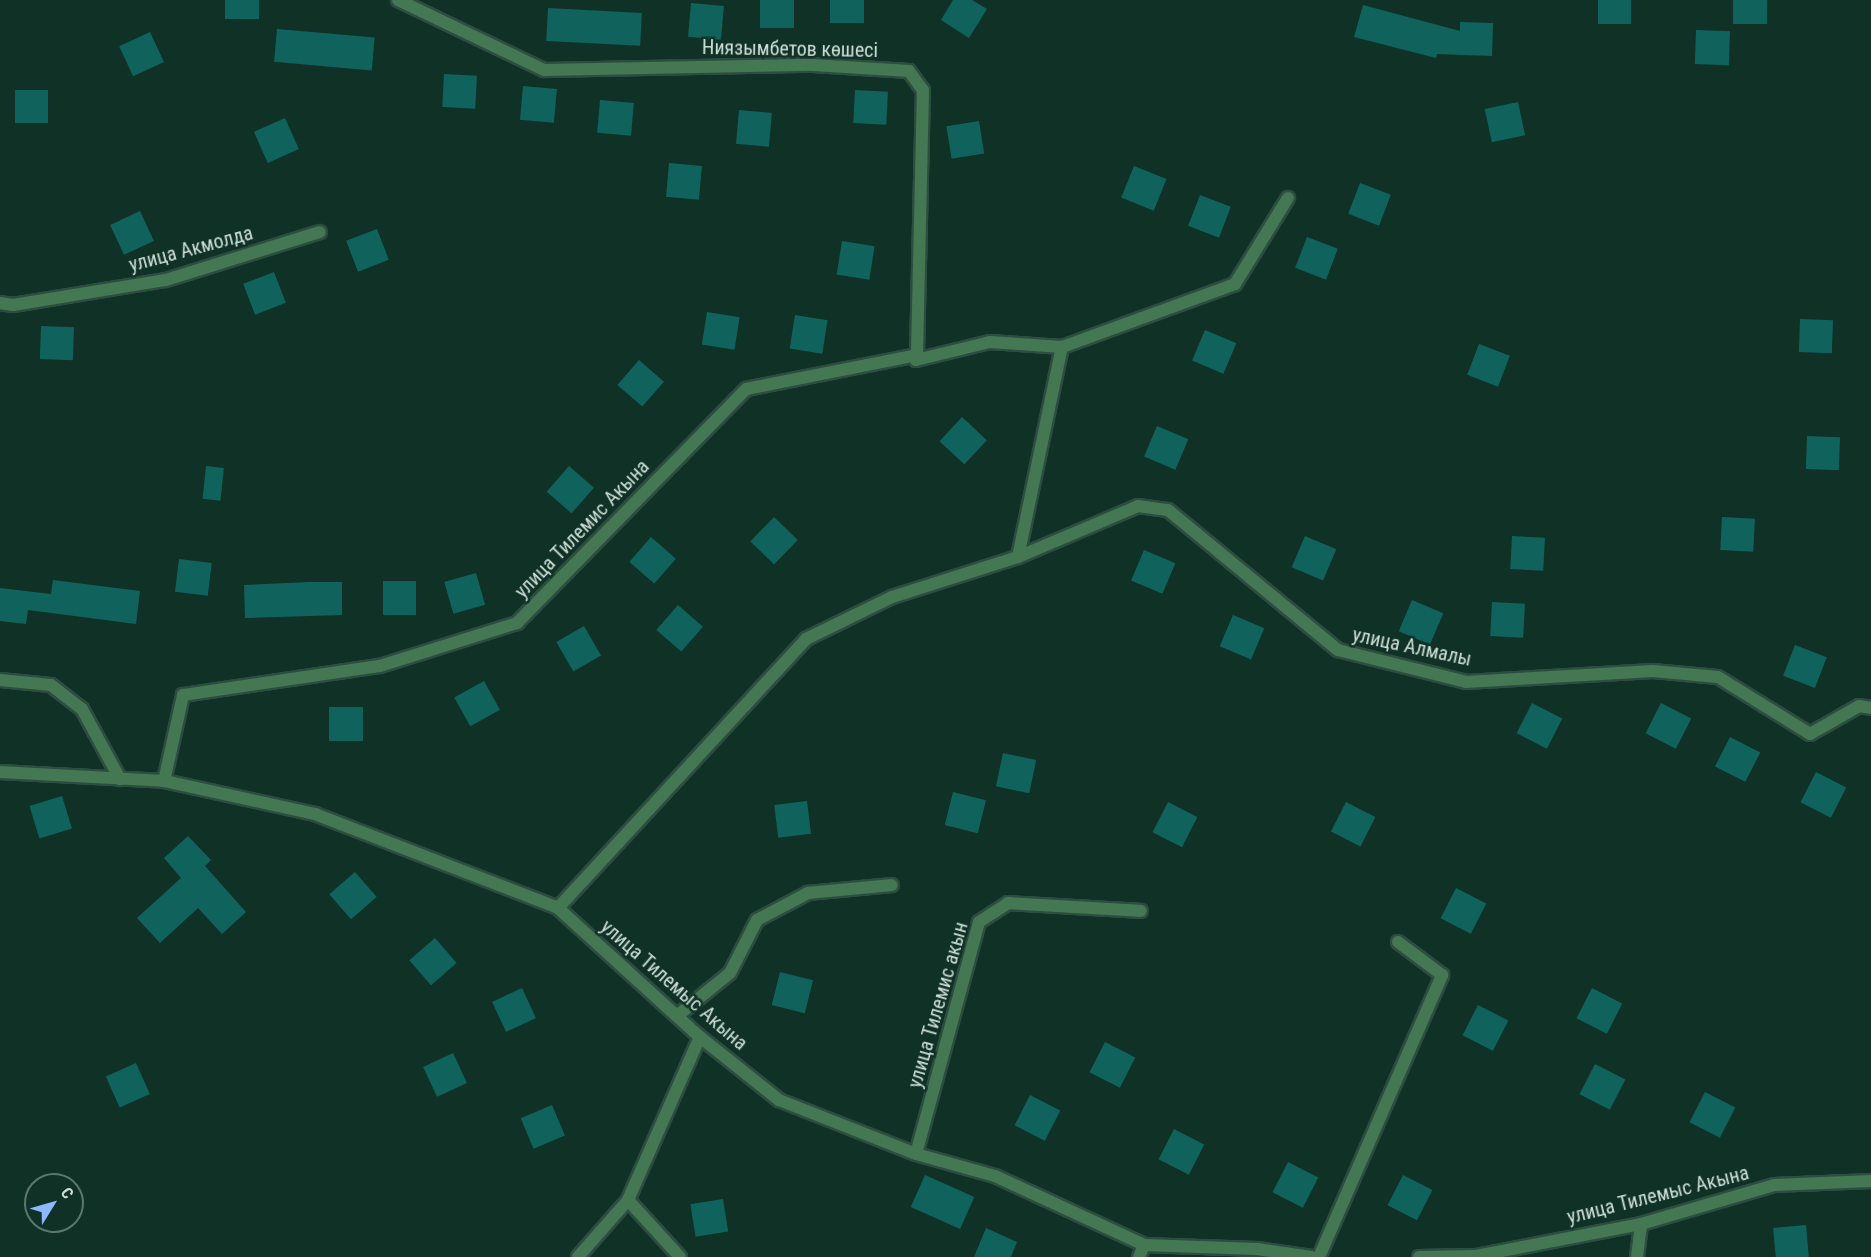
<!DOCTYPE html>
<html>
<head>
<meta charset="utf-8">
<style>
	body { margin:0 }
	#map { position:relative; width:1871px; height:1257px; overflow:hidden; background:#103126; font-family:"Roboto Condensed",sans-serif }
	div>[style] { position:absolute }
	.building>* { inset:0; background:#10635d; transform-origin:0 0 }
	.roads { filter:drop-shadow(2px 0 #2e4d42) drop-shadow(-2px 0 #2e4d42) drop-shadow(0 2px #2e4d42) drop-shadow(0 -2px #2e4d42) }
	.service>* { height:12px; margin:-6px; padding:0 6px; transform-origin:6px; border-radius:6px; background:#447852 }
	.minor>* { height:12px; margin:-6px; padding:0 6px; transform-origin:6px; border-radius:6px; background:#447852 }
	span { translate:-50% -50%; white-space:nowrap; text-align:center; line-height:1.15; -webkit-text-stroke:5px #103126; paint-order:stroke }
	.street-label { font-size:20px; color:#cddfd8 }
	.north { position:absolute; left:24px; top:1173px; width:60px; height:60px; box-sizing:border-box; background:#103126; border:2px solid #5c776d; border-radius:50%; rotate:53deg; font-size:16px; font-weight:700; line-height:24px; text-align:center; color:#cddfd8 }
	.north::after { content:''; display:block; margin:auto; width:21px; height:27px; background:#8eb8fd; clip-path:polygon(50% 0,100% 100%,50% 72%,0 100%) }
</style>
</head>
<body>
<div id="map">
	<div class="building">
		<i style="left:225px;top:0;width:34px;height:19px"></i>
		<i style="left:760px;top:0;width:34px;height:28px"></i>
		<i style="left:830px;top:0;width:34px;height:23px"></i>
		<i style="clip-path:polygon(953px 0,972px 0,987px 9px,969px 38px,941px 20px)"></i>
		<i style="left:1598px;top:0;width:33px;height:24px"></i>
		<i style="left:1733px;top:0;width:34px;height:24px"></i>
		<i style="left:691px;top:3px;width:33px;height:34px;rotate:5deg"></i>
		<i style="clip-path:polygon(1363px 5px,1460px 31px,1460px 22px,1493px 23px,1492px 56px,1437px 54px,1436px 58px,1354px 37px)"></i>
		<i style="left:548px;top:8px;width:94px;height:33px;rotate:3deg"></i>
		<i style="left:277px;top:29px;width:98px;height:33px;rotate:5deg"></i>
		<i style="left:1696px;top:30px;width:34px;height:34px;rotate:2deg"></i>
		<i style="left:150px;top:32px;width:33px;height:34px;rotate:65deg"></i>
		<i style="left:444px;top:74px;width:33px;height:33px;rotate:3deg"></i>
		<i style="left:523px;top:86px;width:34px;height:34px;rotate:5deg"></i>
		<i style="left:15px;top:90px;width:33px;height:33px"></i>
		<i style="left:855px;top:90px;width:33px;height:33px;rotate:3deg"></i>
		<i style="left:600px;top:100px;width:34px;height:33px;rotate:5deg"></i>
		<i style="left:1518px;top:102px;width:34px;height:34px;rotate:78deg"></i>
		<i style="left:739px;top:110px;width:33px;height:34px;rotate:5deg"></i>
		<i style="left:285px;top:118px;width:34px;height:34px;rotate:66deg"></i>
		<i style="left:979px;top:121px;width:33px;height:33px;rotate:81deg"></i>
		<i style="left:669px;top:163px;width:33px;height:34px;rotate:5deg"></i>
		<i style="left:1134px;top:166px;width:35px;height:34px;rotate:22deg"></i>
		<i style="left:1360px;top:183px;width:33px;height:33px;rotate:21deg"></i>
		<i style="left:1200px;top:195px;width:33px;height:33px;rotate:21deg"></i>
		<i style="left:140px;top:211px;width:33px;height:33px;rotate:65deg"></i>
		<i style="left:377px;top:229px;width:33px;height:33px;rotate:69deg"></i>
		<i style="left:1307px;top:237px;width:33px;height:33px;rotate:21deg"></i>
		<i style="left:842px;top:241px;width:33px;height:34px;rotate:9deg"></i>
		<i style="left:274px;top:272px;width:33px;height:33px;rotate:69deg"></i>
		<i style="left:707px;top:312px;width:33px;height:33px;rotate:9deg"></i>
		<i style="left:795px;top:315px;width:33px;height:34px;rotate:9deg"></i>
		<i style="left:1800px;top:319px;width:33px;height:33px;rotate:2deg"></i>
		<i style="left:41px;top:326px;width:33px;height:33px;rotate:2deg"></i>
		<i style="left:1205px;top:330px;width:34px;height:33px;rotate:23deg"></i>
		<i style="left:1479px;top:344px;width:33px;height:33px;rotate:21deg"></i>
		<i style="left:639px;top:360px;width:33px;height:33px;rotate:41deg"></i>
		<i style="left:962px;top:417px;width:34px;height:33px;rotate:43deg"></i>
		<i style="left:1157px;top:426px;width:34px;height:33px;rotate:23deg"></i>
		<i style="left:1807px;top:436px;width:33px;height:33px;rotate:2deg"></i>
		<i style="left:206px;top:466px;width:18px;height:33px;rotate:6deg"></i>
		<i style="left:569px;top:466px;width:33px;height:34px;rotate:41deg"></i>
		<i style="left:774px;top:517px;width:33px;height:34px;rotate:44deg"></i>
		<i style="left:1722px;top:517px;width:33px;height:33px;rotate:3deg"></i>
		<i style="left:1305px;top:536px;width:34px;height:34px;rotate:23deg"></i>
		<i style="left:1512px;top:536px;width:33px;height:33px;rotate:3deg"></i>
		<i style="left:651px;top:537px;width:33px;height:33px;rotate:41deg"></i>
		<i style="left:1144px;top:550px;width:34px;height:33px;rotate:23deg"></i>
		<i style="left:179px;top:559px;width:33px;height:33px;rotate:7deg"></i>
		<i style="left:476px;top:573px;width:33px;height:33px;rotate:74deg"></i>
		<i style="clip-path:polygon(53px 580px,140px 591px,136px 624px,28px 610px,26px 624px,0 621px,0 588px,51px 594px)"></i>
		<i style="left:416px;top:581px;width:34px;height:33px;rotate:90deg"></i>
		<i style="clip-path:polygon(309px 582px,342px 582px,342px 615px,245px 618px,244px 585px)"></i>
		<i style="left:1412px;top:600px;width:34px;height:34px;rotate:23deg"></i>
		<i style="left:1492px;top:602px;width:33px;height:34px;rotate:3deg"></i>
		<i style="left:678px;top:605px;width:33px;height:33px;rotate:41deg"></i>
		<i style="left:1233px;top:615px;width:34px;height:34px;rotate:23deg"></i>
		<i style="left:584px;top:626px;width:34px;height:32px;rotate:60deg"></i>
		<i style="left:1795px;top:645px;width:34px;height:33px;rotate:21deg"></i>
		<i style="left:484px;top:681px;width:33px;height:34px;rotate:61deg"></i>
		<i style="left:1532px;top:703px;width:34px;height:34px;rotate:27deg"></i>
		<i style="left:1661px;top:703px;width:34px;height:34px;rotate:27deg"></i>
		<i style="left:329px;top:707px;width:34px;height:34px"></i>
		<i style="left:1730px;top:737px;width:34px;height:33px;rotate:27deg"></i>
		<i style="left:1003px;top:753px;width:34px;height:34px;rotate:12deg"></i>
		<i style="left:1816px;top:772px;width:34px;height:34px;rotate:27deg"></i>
		<i style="left:953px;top:792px;width:34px;height:34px;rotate:14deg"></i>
		<i style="left:62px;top:796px;width:34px;height:34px;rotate:73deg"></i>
		<i style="left:807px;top:801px;width:33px;height:33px;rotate:83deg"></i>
		<i style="left:1168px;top:802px;width:33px;height:34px;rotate:27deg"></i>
		<i style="left:1346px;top:802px;width:33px;height:33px;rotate:27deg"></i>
		<i style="clip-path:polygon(188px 836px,211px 860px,205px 866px,246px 912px,222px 934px,198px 908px,160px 943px,137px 918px,181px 878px,164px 858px)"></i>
		<i style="left:355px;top:872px;width:33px;height:34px;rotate:49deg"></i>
		<i style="left:1456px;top:888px;width:34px;height:34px;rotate:27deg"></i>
		<i style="left:435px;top:938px;width:33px;height:34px;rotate:49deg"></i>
		<i style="left:780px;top:972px;width:34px;height:34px;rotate:14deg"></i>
		<i style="left:522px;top:988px;width:33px;height:33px;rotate:65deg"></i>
		<i style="left:1592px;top:988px;width:34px;height:34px;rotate:27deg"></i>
		<i style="left:1478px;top:1005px;width:34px;height:34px;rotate:27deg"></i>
		<i style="left:1105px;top:1042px;width:34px;height:34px;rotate:27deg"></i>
		<i style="left:453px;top:1053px;width:33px;height:33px;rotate:65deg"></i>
		<i style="left:136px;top:1063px;width:34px;height:33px;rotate:66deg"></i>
		<i style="left:1595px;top:1064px;width:34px;height:34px;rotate:27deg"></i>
		<i style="left:1705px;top:1092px;width:34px;height:34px;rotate:27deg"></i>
		<i style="left:1030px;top:1095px;width:34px;height:34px;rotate:27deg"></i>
		<i style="left:552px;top:1105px;width:33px;height:34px;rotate:67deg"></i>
		<i style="left:1174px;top:1129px;width:34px;height:34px;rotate:27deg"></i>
		<i style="left:1288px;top:1162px;width:34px;height:34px;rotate:27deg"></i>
		<i style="left:925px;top:1175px;width:54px;height:35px;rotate:24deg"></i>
		<i style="left:1403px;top:1175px;width:33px;height:34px;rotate:27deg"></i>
		<i style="left:723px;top:1199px;width:33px;height:33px;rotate:81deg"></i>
		<i style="left:1806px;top:1225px;width:32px;height:33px;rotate:85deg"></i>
		<i style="clip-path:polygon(986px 1228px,1017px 1242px,1011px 1257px,974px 1257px)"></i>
	</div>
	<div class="roads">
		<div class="service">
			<i style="left:1018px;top:557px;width:215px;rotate:-78.2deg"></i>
			<i style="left:1062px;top:347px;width:184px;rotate:-20deg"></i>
			<i style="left:1235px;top:284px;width:101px;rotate:-58.4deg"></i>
			<i style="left:0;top:680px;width:51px;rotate:5.6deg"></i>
			<i style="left:51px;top:685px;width:39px;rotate:38deg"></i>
			<i style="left:82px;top:709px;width:80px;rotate:61.5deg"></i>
			<i style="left:677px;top:1016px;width:68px;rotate:-39.1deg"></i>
			<i style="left:730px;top:973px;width:59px;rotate:-63deg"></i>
			<i style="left:757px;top:920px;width:58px;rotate:-27.9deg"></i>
			<i style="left:808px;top:893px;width:84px;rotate:-5.4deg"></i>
		</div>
		<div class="minor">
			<i style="left:398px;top:0;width:162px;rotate:25.6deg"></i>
			<i style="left:544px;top:70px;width:269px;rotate:-1.1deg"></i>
			<i style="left:813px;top:65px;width:96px;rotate:3.6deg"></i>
			<i style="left:909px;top:71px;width:24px;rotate:54deg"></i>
			<i style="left:923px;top:90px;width:265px;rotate:91.3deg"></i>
			<i style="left:0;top:303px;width:13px;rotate:9deg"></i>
			<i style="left:13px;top:305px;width:155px;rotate:-9.3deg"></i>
			<i style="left:166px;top:280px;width:161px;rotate:-17.3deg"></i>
			<i style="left:0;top:772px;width:164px;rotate:3.1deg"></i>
			<i style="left:164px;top:781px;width:155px;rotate:12.3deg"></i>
			<i style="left:315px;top:814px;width:261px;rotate:21.1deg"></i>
			<i style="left:558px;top:908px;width:192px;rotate:42.3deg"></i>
			<i style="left:700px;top:1037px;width:101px;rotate:38.6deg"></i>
			<i style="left:779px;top:1100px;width:147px;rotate:21.5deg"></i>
			<i style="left:916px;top:1154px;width:82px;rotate:15.6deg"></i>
			<i style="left:995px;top:1176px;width:164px;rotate:24.8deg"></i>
			<i style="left:1144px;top:1245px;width:113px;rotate:2deg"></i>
			<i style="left:1257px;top:1249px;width:55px;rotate:8.4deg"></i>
			<i style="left:164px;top:781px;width:88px;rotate:-77.5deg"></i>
			<i style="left:183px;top:695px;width:199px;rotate:-8.4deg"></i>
			<i style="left:380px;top:666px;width:144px;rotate:-17.4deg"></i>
			<i style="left:517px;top:623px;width:327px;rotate:-45.6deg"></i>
			<i style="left:746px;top:389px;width:174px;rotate:-11.2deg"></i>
			<i style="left:917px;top:355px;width:5px;rotate:101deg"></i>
			<i style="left:916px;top:360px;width:76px;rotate:-13.7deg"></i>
			<i style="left:990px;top:342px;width:72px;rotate:4deg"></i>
			<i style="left:558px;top:908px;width:366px;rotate:-47.3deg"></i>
			<i style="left:806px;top:639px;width:96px;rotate:-26deg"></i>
			<i style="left:892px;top:597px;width:132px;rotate:-17.6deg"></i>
			<i style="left:1018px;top:557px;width:130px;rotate:-23deg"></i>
			<i style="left:1138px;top:506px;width:30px;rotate:8deg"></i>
			<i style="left:1168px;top:510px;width:220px;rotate:39.5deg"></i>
			<i style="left:1338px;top:650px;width:132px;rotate:14deg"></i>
			<i style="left:1466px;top:682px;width:187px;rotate:-3.4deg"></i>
			<i style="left:1653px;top:671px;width:65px;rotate:5.3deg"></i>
			<i style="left:1718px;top:677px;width:108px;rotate:31.8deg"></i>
			<i style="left:1810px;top:734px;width:56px;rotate:-29.7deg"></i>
			<i style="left:1859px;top:706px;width:12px;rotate:9deg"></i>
			<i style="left:916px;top:1154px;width:240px;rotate:-74.8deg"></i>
			<i style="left:979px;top:922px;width:35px;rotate:-33deg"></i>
			<i style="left:1008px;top:903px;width:133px;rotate:3.4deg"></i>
			<i style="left:578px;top:1257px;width:76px;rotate:-48.7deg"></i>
			<i style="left:680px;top:1257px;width:77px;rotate:-132.4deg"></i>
			<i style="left:628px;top:1200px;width:178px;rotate:-66.2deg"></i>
			<i style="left:1139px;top:1257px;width:13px;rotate:-67deg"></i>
			<i style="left:1319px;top:1257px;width:308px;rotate:-66.4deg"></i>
			<i style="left:1442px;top:975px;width:55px;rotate:-143.1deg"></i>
			<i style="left:1419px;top:1257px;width:57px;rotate:-1deg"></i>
			<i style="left:1476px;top:1256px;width:168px;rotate:-11deg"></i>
			<i style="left:1641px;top:1224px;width:139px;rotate:-16.3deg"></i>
			<i style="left:1774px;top:1185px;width:97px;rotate:-2.4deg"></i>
			<i style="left:1637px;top:1257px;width:33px;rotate:-83deg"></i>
		</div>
	</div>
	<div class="street-label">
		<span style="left:790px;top:49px;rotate:1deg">Ниязымбетов көшесі</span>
		<span style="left:191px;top:249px;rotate:-15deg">улица Акмолда</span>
		<span style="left:582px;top:529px;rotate:-46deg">улица Тилемис Акына</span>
		<span style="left:1412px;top:647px;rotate:12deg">улица Алмалы</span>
		<span style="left:674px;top:985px;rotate:41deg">улица Тилемыс Акына</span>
		<span style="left:938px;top:1005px;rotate:-74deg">улица Тилемис акын</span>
		<span style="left:1658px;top:1195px;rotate:-14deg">улица Тилемыс Акына</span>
	</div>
	<div class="north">С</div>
</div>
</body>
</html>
